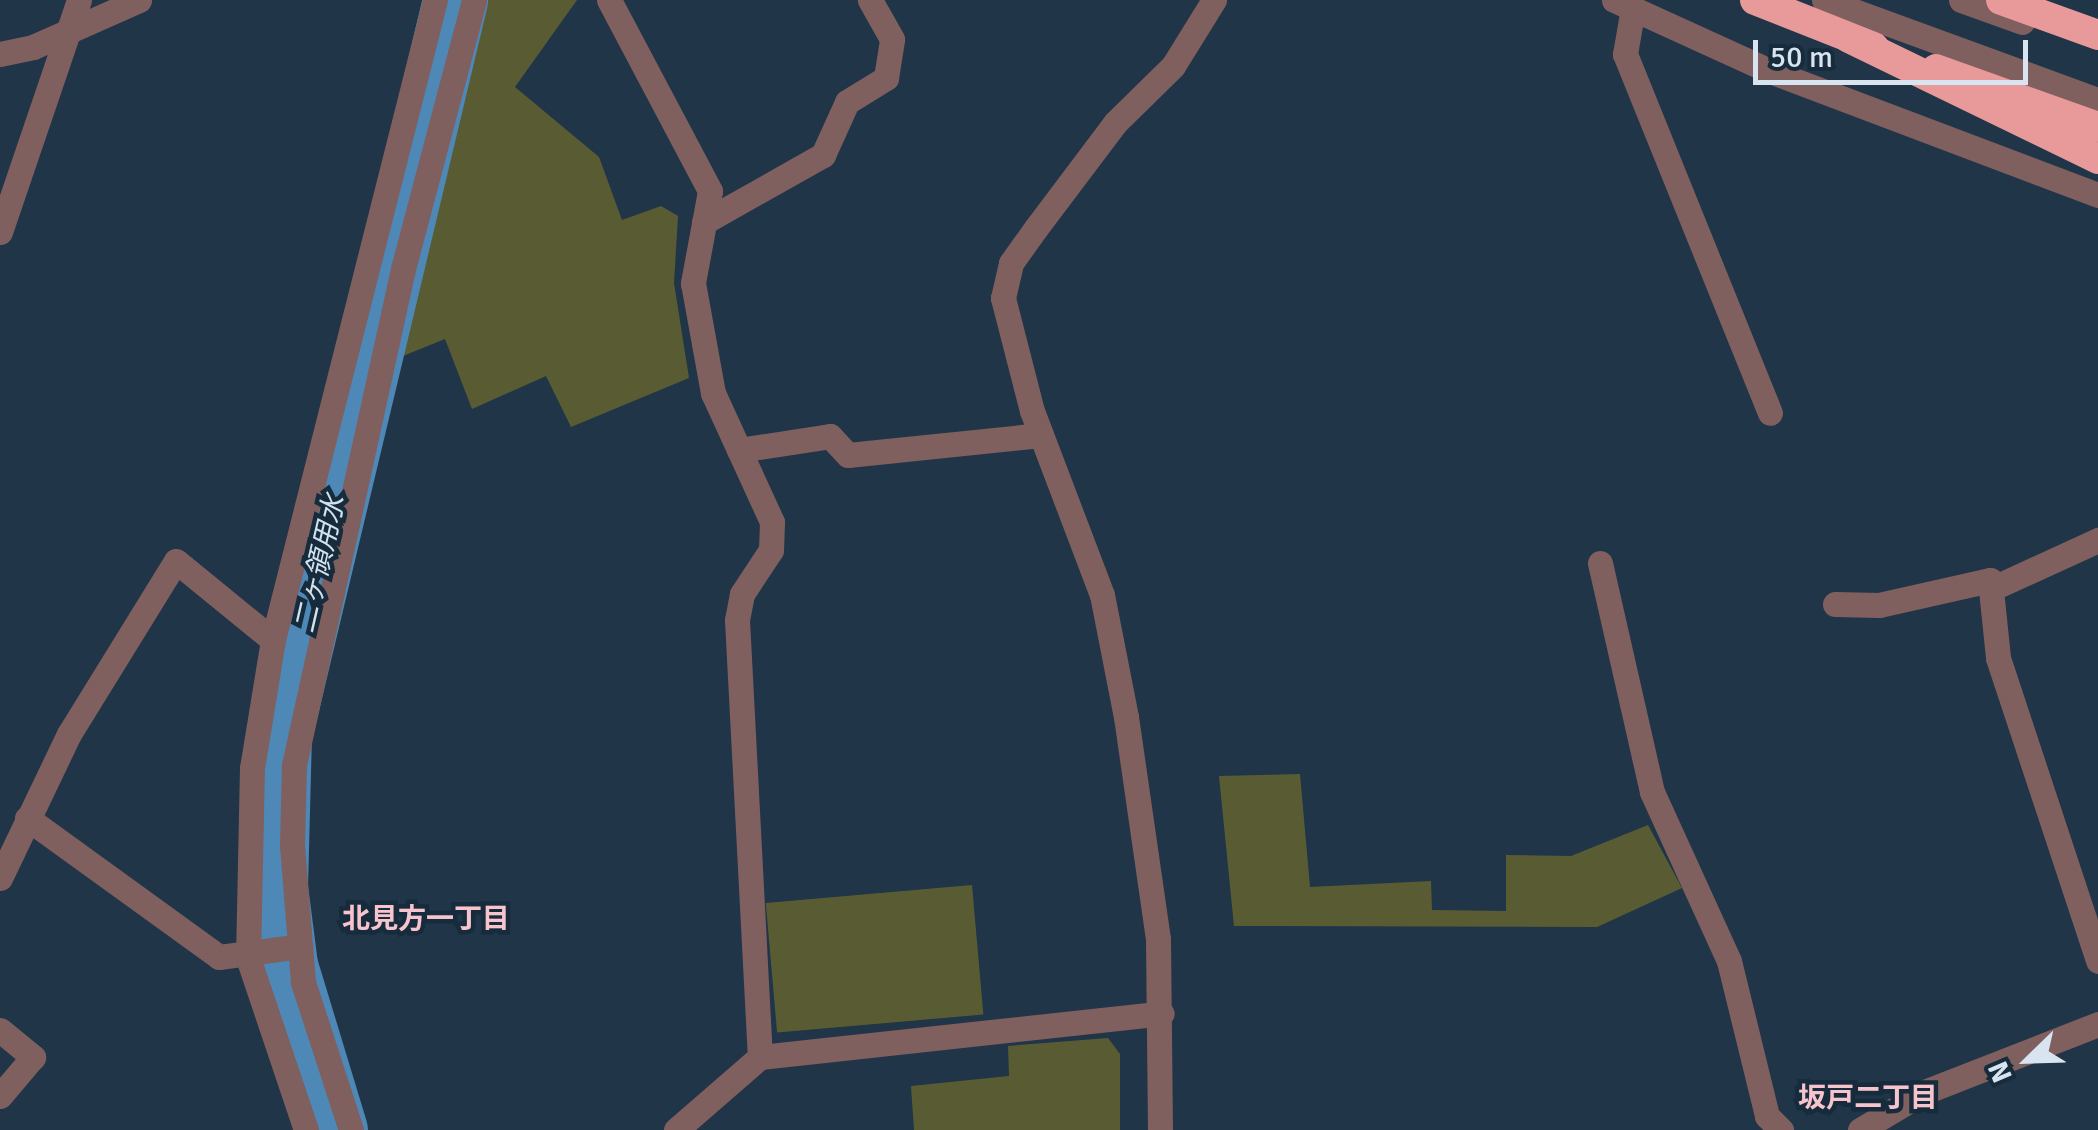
<!DOCTYPE html>
<html>
<head>
<meta charset="utf-8">
<style>
	body { margin:0 }
	#map { position:relative; width:2098px; height:1130px; overflow:hidden; background:#203547; font-family:Signika,"Noto Sans JP",sans-serif }
	div>[style] { position:absolute }
	.green>* { inset:0; background:#595c33; transform-origin:0 0 }
	.river>* { height:65px; margin:-32.5px; padding:0 32.5px; transform-origin:32.5px; border-radius:32.5px; background:#4d88b7 }
	.minor>* { height:25px; margin:-12.5px; padding:0 12.5px; transform-origin:12.5px; border-radius:12.5px; background:#805f5f }
	.highway>* { height:30px; margin:-15px; padding:0 15px; transform-origin:15px; border-radius:15px; background:#e8999a }
	.highway-bridge>* { height:30px; margin:-15px; padding:0 15px; transform-origin:15px; border-radius:15px; background:#e8999a }
	span { translate:-50% -50%; white-space:nowrap; text-align:center; line-height:1.15; -webkit-text-stroke:9px #162b3c; paint-order:stroke }
	.water-label { font-size:28px; color:#d2e2ef; font-style:italic }
	.neighbourhood-label { font-size:28px; color:#f7c4ce; font-weight:700 }
	.north { position:absolute; left:1978px; top:1010px; width:100px; height:100px; -webkit-text-stroke:8px #162b3c; paint-order:stroke; rotate:247deg; font-size:28px; font-weight:700; line-height:40px; text-align:center; color:#d8e5f1 }
	.north::after { content:''; display:block; margin:auto; width:35px; height:45px; background:#d8e5f1; clip-path:polygon(50% 0,100% 100%,50% 72%,0 100%) }
	.scale { position:absolute; left:1753px; top:40px; width:275px; height:45px; box-sizing:border-box; border:5px solid #d8e5f1; border-top:0; padding-left:12px; font-size:30px; line-height:35px; white-space:nowrap; color:#d8e5f1; -webkit-text-stroke:8px #162b3c; paint-order:stroke }
</style>
</head>
<body>
<div id="map">
	<div class="green">
		<i style="clip-path:polygon(485px 0,577px 0,515px 87px,599px 157px,622px 220px,661px 206px,678px 216px,674px 283px,689px 378px,571px 427px,546px 376px,472px 409px,445px 339px,398px 358px)"></i>
		<i style="clip-path:polygon(1300px 774px,1310px 887px,1431px 881px,1432px 910px,1506px 911px,1506px 855px,1571px 856px,1648px 825px,1682px 888px,1597px 927px,1234px 926px,1219px 776px)"></i>
		<i style="left:972px;top:885px;width:130px;height:207px;rotate:85deg"></i>
		<i style="clip-path:polygon(1108px 1038px,1120px 1054px,1120px 1130px,914px 1130px,911px 1086px,1009px 1076px,1008px 1046px)"></i>
	</div>
	<div class="river">
		<i style="left:335px;top:1130px;width:172px;rotate:-106.9deg"></i>
		<i style="left:285px;top:965px;width:79px;rotate:-97.3deg"></i>
		<i style="left:275px;top:887px;width:151px;rotate:-88.5deg"></i>
		<i style="left:279px;top:736px;width:757px;rotate:-76.55deg"></i>
	</div>
	<div class="minor">
		<i style="left:609px;top:0;width:216px;rotate:62.1deg"></i>
		<i style="left:710px;top:191px;width:94px;rotate:100.5deg"></i>
		<i style="left:693px;top:283px;width:112px;rotate:79.7deg"></i>
		<i style="left:713px;top:393px;width:142px;rotate:65.4deg"></i>
		<i style="left:772px;top:522px;width:28px;rotate:92deg"></i>
		<i style="left:771px;top:550px;width:53px;rotate:123.4deg"></i>
		<i style="left:742px;top:594px;width:26px;rotate:101deg"></i>
		<i style="left:737px;top:620px;width:438px;rotate:87deg"></i>
		<i style="left:1614px;top:0;width:171px;rotate:24.5deg"></i>
		<i style="left:1770px;top:71px;width:351px;rotate:20.7deg"></i>
		<i style="left:1824px;top:0;width:292px;rotate:20.1deg"></i>
		<i style="left:1961px;top:0;width:65px;rotate:19.8deg"></i>
		<i style="left:1633px;top:8px;width:47px;rotate:99.9deg"></i>
		<i style="left:1625px;top:54px;width:387px;rotate:68deg"></i>
		<i style="left:0;top:54px;width:34px;rotate:-12deg"></i>
		<i style="left:33px;top:47px;width:116px;rotate:-23.9deg"></i>
		<i style="left:704px;top:222px;width:137px;rotate:-29.4deg"></i>
		<i style="left:823px;top:155px;width:58px;rotate:-65.6deg"></i>
		<i style="left:847px;top:102px;width:46px;rotate:-31.6deg"></i>
		<i style="left:886px;top:78px;width:39px;rotate:-81deg"></i>
		<i style="left:892px;top:39px;width:45px;rotate:-119.4deg"></i>
		<i style="left:0;top:232px;width:245px;rotate:-71.2deg"></i>
		<i style="left:739px;top:450px;width:92px;rotate:-8.7deg"></i>
		<i style="left:830px;top:436px;width:26px;rotate:47deg"></i>
		<i style="left:848px;top:455px;width:194px;rotate:-5.9deg"></i>
		<i style="left:1600px;top:563px;width:235px;rotate:77.2deg"></i>
		<i style="left:1652px;top:792px;width:186px;rotate:65.5deg"></i>
		<i style="left:1729px;top:961px;width:160px;rotate:76.2deg"></i>
		<i style="left:1767px;top:1116px;width:20px;rotate:45deg"></i>
		<i style="left:1991px;top:589px;width:118px;rotate:-24.6deg"></i>
		<i style="left:1835px;top:604px;width:44px;rotate:1.3deg"></i>
		<i style="left:1879px;top:605px;width:114px;rotate:-12.7deg"></i>
		<i style="left:1990px;top:580px;width:78px;rotate:84.1deg"></i>
		<i style="left:1998px;top:658px;width:319px;rotate:71.7deg"></i>
		<i style="left:27px;top:818px;width:237px;rotate:35.9deg"></i>
		<i style="left:219px;top:957px;width:82px;rotate:-7.7deg"></i>
		<i style="left:0;top:878px;width:160px;rotate:-64.4deg"></i>
		<i style="left:69px;top:734px;width:203px;rotate:-58.3deg"></i>
		<i style="left:176px;top:561px;width:125px;rotate:39.2deg"></i>
		<i style="left:0;top:1030px;width:43px;rotate:39.3deg"></i>
		<i style="left:33px;top:1057px;width:51px;rotate:130.2deg"></i>
		<i style="left:306px;top:1130px;width:182px;rotate:-108.6deg"></i>
		<i style="left:248px;top:958px;width:190px;rotate:-88.8deg"></i>
		<i style="left:252px;top:768px;width:130px;rotate:-80.7deg"></i>
		<i style="left:273px;top:640px;width:660px;rotate:-75.8deg"></i>
		<i style="left:351px;top:1130px;width:156px;rotate:-108deg"></i>
		<i style="left:303px;top:982px;width:137px;rotate:-94.6deg"></i>
		<i style="left:292px;top:845px;width:80px;rotate:-88.6deg"></i>
		<i style="left:294px;top:765px;width:508px;rotate:-77.61deg"></i>
		<i style="left:403px;top:269px;width:278px;rotate:-75.2deg"></i>
		<i style="left:676px;top:1130px;width:111px;rotate:-41deg"></i>
		<i style="left:760px;top:1057px;width:404px;rotate:-6.2deg"></i>
		<i style="left:1160px;top:1130px;width:191px;rotate:-90.6deg"></i>
		<i style="left:1158px;top:939px;width:224px;rotate:-98.2deg"></i>
		<i style="left:1126px;top:717px;width:124px;rotate:-101.1deg"></i>
		<i style="left:1102px;top:595px;width:197px;rotate:-110.8deg"></i>
		<i style="left:1032px;top:411px;width:117px;rotate:-104.4deg"></i>
		<i style="left:1003px;top:298px;width:36px;rotate:-77deg"></i>
		<i style="left:1011px;top:263px;width:43px;rotate:-54.5deg"></i>
		<i style="left:1036px;top:228px;width:131px;rotate:-53deg"></i>
		<i style="left:1115px;top:123px;width:81px;rotate:-44.5deg"></i>
		<i style="left:1173px;top:66px;width:78px;rotate:-58.2deg"></i>
		<i style="left:1860px;top:1130px;width:72px;rotate:-30.8deg"></i>
		<i style="left:1922px;top:1093px;width:189px;rotate:-21.4deg"></i>
	</div>
	<div class="highway">
		<i style="left:1755px;top:0;width:128px;rotate:21.6deg"></i>
		<i style="left:2001px;top:0;width:103px;rotate:19.8deg"></i>
		<i style="left:1936px;top:69px;width:172px;rotate:19.7deg"></i>
	</div>
	<div class="highway-bridge">
		<i style="left:1849px;top:38px;width:277px;rotate:25.9deg"></i>
	</div>
	<div class="water-label">
		<span style="left:320px;top:564px;rotate:-77deg">二ヶ領用水</span>
	</div>
	<div class="neighbourhood-label">
		<span style="left:426px;top:919px">北見方一丁目</span>
		<span style="left:1868px;top:1098px">坂戸二丁目</span>
	</div>
	<div class="north">N</div>
	<div class="scale">50 m</div>
</div>
</body>
</html>
